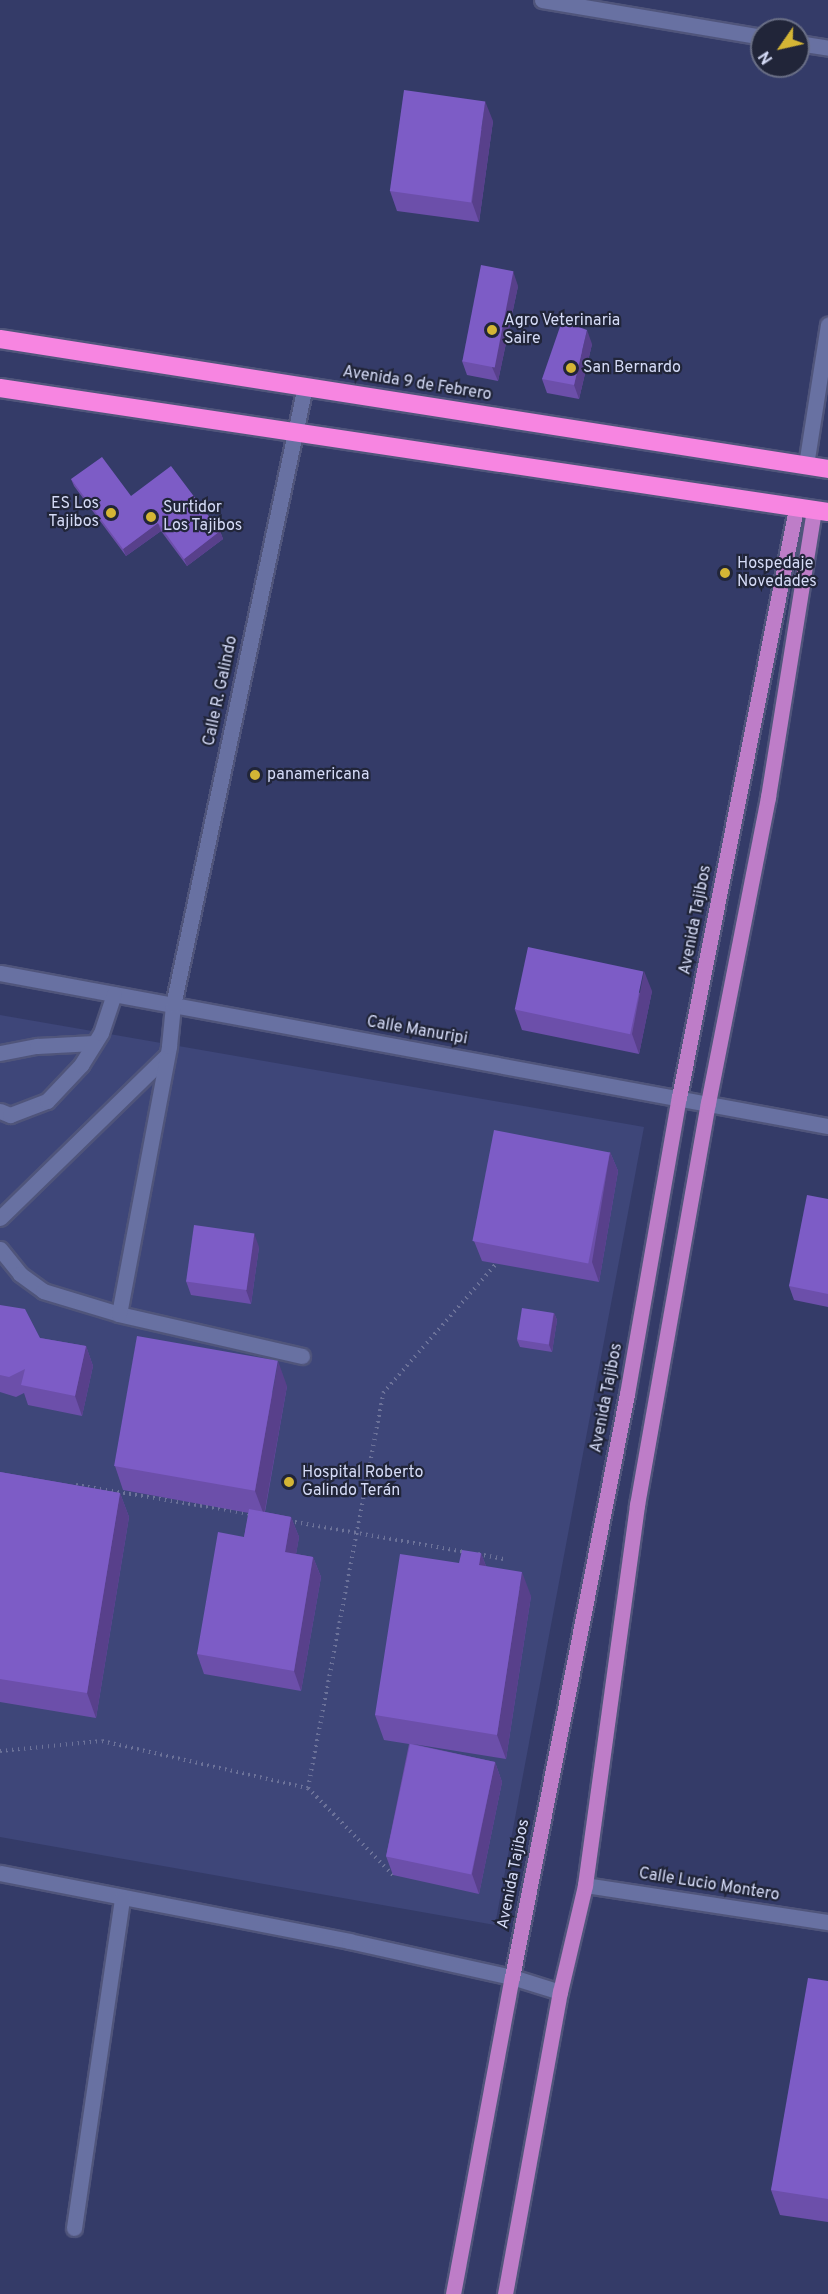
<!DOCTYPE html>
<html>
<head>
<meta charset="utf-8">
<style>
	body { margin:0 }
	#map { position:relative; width:828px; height:2294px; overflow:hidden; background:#343b68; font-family:Overpass,sans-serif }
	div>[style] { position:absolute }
	.built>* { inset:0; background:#3e4679 }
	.path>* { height:4px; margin-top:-2px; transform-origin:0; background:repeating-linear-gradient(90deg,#6c7299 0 1.5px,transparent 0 6px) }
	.roads { filter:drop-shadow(2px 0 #50557b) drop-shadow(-2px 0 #50557b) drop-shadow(0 2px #50557b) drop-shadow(0 -2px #50557b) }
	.minor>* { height:15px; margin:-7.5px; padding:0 7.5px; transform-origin:7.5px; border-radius:7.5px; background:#6871a2 }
	.major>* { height:15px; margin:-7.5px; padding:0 7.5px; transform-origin:7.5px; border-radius:7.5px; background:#be7dc8 }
	.highway>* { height:18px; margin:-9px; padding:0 9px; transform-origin:9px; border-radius:9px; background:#f785e1 }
	.wall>* { inset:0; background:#6c4faa }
	.shaded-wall>* { inset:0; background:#58408b }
	.building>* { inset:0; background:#7d5cc6; transform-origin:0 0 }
	.dots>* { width:16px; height:16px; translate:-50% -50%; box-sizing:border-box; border:3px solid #212539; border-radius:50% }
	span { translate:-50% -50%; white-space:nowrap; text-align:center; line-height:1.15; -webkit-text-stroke:4.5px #212539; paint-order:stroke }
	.poi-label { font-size:16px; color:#d5dbf7 }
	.left { translate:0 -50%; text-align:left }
	.right { translate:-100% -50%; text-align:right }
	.street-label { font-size:16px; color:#d5dbf7 }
	.north { position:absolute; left:750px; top:18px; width:60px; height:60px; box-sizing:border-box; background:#212539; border:2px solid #696e85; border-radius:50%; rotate:236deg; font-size:16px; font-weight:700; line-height:24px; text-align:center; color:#d5dbf7 }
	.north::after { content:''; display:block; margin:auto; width:21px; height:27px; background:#d4b535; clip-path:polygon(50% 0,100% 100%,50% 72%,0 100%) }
</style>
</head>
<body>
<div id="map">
	<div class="built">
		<i style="clip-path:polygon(0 1015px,644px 1127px,495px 1925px,0 1837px)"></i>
	</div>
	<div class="path">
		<i style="left:76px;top:1485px;width:178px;rotate:9.4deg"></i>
		<i style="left:289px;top:1521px;width:179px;rotate:10deg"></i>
		<i style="left:478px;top:1554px;width:26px;rotate:11deg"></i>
		<i style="left:0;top:1751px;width:102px;rotate:-5.6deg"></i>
		<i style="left:102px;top:1741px;width:211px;rotate:12.9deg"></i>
		<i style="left:308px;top:1788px;width:402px;rotate:-79.2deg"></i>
		<i style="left:383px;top:1393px;width:171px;rotate:-48.8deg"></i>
		<i style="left:308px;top:1788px;width:122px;rotate:45.7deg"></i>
	</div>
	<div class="roads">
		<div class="minor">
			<i style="left:542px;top:0;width:223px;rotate:9.5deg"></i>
			<i style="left:798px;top:43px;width:30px;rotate:9deg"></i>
			<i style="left:806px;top:465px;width:142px;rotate:-81.1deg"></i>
			<i style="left:0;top:973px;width:842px;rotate:10.47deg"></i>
			<i style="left:0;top:1053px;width:38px;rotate:-11deg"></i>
			<i style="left:37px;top:1046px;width:57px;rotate:-3deg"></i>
			<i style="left:0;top:1111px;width:11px;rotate:22deg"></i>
			<i style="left:10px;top:1115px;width:40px;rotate:-21deg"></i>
			<i style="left:47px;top:1101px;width:50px;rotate:-46.6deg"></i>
			<i style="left:81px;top:1065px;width:38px;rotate:-58deg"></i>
			<i style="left:101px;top:1033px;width:41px;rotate:-71.6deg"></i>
			<i style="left:0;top:1218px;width:233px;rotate:-44.3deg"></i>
			<i style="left:0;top:1249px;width:32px;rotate:51deg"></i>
			<i style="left:20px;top:1274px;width:29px;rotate:36deg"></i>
			<i style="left:43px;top:1291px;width:79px;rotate:16.8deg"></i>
			<i style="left:302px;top:1356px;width:188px;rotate:-167.1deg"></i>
			<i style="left:119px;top:1314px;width:273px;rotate:-79.4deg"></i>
			<i style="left:169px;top:1046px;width:41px;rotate:-84.4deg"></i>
			<i style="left:173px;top:1005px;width:633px;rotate:-77.96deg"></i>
			<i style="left:0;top:1873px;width:356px;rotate:11deg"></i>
			<i style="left:349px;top:1941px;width:167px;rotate:12.5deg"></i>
			<i style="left:512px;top:1977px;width:50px;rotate:17.4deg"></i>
			<i style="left:585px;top:1885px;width:246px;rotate:8.7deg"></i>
			<i style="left:74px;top:2228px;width:334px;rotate:-81.7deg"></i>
		</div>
		<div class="major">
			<i style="left:453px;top:2294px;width:322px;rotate:-79.5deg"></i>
			<i style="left:512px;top:1977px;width:594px;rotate:-78.84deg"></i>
			<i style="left:627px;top:1394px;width:302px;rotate:-80.1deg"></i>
			<i style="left:679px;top:1097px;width:601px;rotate:-78.76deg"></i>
			<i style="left:505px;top:2294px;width:307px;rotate:-79.7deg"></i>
			<i style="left:560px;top:1992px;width:110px;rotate:-76.8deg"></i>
			<i style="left:585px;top:1885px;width:384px;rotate:-82.2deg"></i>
			<i style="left:637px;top:1505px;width:408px;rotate:-80deg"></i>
			<i style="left:708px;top:1103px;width:312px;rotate:-78.9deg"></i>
			<i style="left:768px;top:797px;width:292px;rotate:-80.9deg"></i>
		</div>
		<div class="highway">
			<i style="left:0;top:339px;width:838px;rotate:8.92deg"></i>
			<i style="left:0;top:388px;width:837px;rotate:8.52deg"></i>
		</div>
	</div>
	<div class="wall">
		<i style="clip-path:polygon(493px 121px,479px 222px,397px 211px,390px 191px)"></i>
		<i style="clip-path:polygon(518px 286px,498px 381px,467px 375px,462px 361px)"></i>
		<i style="clip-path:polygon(592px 344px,579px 399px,547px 393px,542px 379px)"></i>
		<i style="clip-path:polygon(71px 479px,131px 496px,220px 531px,223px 539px,187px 566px,161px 531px,126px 556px,74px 486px)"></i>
		<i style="clip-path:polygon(652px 991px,639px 1054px,522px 1030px,515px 1010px)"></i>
		<i style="clip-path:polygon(610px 1152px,618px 1171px,599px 1282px,482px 1261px,474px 1241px)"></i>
		<i style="clip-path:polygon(828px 1199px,828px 1307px,794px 1300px,789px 1286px)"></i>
		<i style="clip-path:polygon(259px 1247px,251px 1304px,191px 1295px,186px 1281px)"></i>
		<i style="clip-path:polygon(0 1305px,40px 1338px,86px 1346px,93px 1366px,82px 1416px,28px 1405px,24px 1393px,16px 1397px,0 1392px)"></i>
		<i style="clip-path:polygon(554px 1313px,557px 1320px,552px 1352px,520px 1347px,517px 1340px)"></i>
		<i style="clip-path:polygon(287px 1386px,265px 1512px,291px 1517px,299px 1537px,296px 1554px,313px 1557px,321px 1577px,301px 1691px,204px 1674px,197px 1654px,244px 1537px,249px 1513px,123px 1490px,115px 1466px)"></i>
		<i style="clip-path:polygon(0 1472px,120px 1493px,129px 1517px,96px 1718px,0 1702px)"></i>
		<i style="clip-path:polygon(481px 1553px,486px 1566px,531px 1596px,506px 1759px,413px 1744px,495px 1762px,502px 1782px,479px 1894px,393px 1875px,386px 1856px,409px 1744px,384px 1740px,375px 1715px,459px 1563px)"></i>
		<i style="clip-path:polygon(828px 1981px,828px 2222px,780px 2215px,771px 2190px)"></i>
	</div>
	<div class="shaded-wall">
		<i style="clip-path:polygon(485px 101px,493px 121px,479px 222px,472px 202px)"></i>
		<i style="clip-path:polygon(513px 271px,518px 286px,498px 381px,492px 367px)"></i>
		<i style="clip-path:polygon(587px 330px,592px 344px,579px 399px,574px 385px)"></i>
		<i style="clip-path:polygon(158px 523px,161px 531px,126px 556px,123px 549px)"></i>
		<i style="clip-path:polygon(220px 531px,223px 539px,187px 566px,184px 559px)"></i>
		<i style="clip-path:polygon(644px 971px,652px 991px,639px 1054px,632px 1034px)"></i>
		<i style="clip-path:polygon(610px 1152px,618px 1171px,599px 1282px,592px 1262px)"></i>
		<i style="clip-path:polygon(254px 1233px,259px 1247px,251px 1304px,246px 1290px)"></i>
		<i style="clip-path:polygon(554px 1313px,557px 1320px,552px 1352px,549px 1345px)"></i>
		<i style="clip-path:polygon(86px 1346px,93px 1366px,82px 1416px,75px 1396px)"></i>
		<i style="clip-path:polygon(278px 1361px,287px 1386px,264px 1515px,255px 1491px)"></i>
		<i style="clip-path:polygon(120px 1493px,129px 1517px,96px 1718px,87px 1693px)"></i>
		<i style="clip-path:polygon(291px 1517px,299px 1537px,293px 1572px,285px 1552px)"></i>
		<i style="clip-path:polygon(481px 1553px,490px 1577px,479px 1565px)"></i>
		<i style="clip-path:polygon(313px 1557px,321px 1577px,301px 1691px,294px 1671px)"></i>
		<i style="clip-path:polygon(522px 1572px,531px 1596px,506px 1759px,497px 1735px)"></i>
		<i style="clip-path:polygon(495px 1762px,502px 1782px,479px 1894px,472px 1874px)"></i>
	</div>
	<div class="building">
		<i style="left:404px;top:90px;width:82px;height:102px;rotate:8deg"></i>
		<i style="left:481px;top:265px;width:33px;height:98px;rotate:11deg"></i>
		<i style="clip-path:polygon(562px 321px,587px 330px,574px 385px,542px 379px)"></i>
		<i style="clip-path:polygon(102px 457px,131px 496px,171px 466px,220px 531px,184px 559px,158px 523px,123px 549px,71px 479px)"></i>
		<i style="left:528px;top:947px;width:118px;height:64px;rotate:12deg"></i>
		<i style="left:494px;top:1130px;width:118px;height:113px;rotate:11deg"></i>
		<i style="clip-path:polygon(807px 1195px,828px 1199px,828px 1294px,789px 1286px)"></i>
		<i style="left:194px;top:1225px;width:61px;height:57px;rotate:8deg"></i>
		<i style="clip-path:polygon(0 1305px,25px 1309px,40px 1338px,86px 1346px,75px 1396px,21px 1385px,25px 1369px,9px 1377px,0 1375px)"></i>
		<i style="left:522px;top:1308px;width:32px;height:32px;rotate:9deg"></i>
		<i style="left:137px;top:1336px;width:143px;height:132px;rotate:10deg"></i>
		<i style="clip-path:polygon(0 1472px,120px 1493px,87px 1693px,0 1679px)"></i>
		<i style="clip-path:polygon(249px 1509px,291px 1517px,285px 1552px,313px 1557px,294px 1671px,197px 1654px,218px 1532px,244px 1537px)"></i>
		<i style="clip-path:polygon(462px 1550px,481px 1553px,479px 1565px,522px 1572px,497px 1735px,375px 1715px,400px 1554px,459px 1563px)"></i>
		<i style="left:410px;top:1744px;width:87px;height:115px;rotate:12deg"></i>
		<i style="clip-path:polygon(808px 1978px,828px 1981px,828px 2199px,771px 2190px)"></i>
	</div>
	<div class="dots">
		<i style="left:492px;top:330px;background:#d4b535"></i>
		<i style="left:571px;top:368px;background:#d4b535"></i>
		<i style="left:111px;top:513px;background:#d4b535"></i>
		<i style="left:151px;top:517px;background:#d4b535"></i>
		<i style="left:725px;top:573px;background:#d4b535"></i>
		<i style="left:255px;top:775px;background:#d4b535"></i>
		<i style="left:289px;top:1482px;background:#d4b535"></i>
	</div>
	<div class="poi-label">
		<span class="left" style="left:504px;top:330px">Agro Veterinaria<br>Saire</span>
		<span class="left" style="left:583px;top:368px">San Bernardo</span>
		<span class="right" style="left:99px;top:513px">ES Los<br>Tajibos</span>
		<span class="left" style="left:163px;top:517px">Surtidor<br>Los Tajibos</span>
		<span class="left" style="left:737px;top:573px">Hospedaje<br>Novedades</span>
		<span class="left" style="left:267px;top:775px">panamericana</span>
		<span class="left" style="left:302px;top:1482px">Hospital Roberto<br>Galindo Terán</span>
	</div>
	<div class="street-label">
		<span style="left:417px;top:384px;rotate:9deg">Avenida 9 de Febrero</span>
		<span style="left:221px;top:691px;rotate:-78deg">Calle R. Galindo</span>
		<span style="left:696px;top:920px;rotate:-79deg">Avenida Tajibos</span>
		<span style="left:417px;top:1031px;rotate:10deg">Calle Manuripi</span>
		<span style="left:607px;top:1398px;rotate:-79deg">Avenida Tajibos</span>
		<span style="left:514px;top:1874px;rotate:-79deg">Avenida Tajibos</span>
		<span style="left:709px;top:1885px;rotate:9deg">Calle Lucio Montero</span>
	</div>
	<div class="north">N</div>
</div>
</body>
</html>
